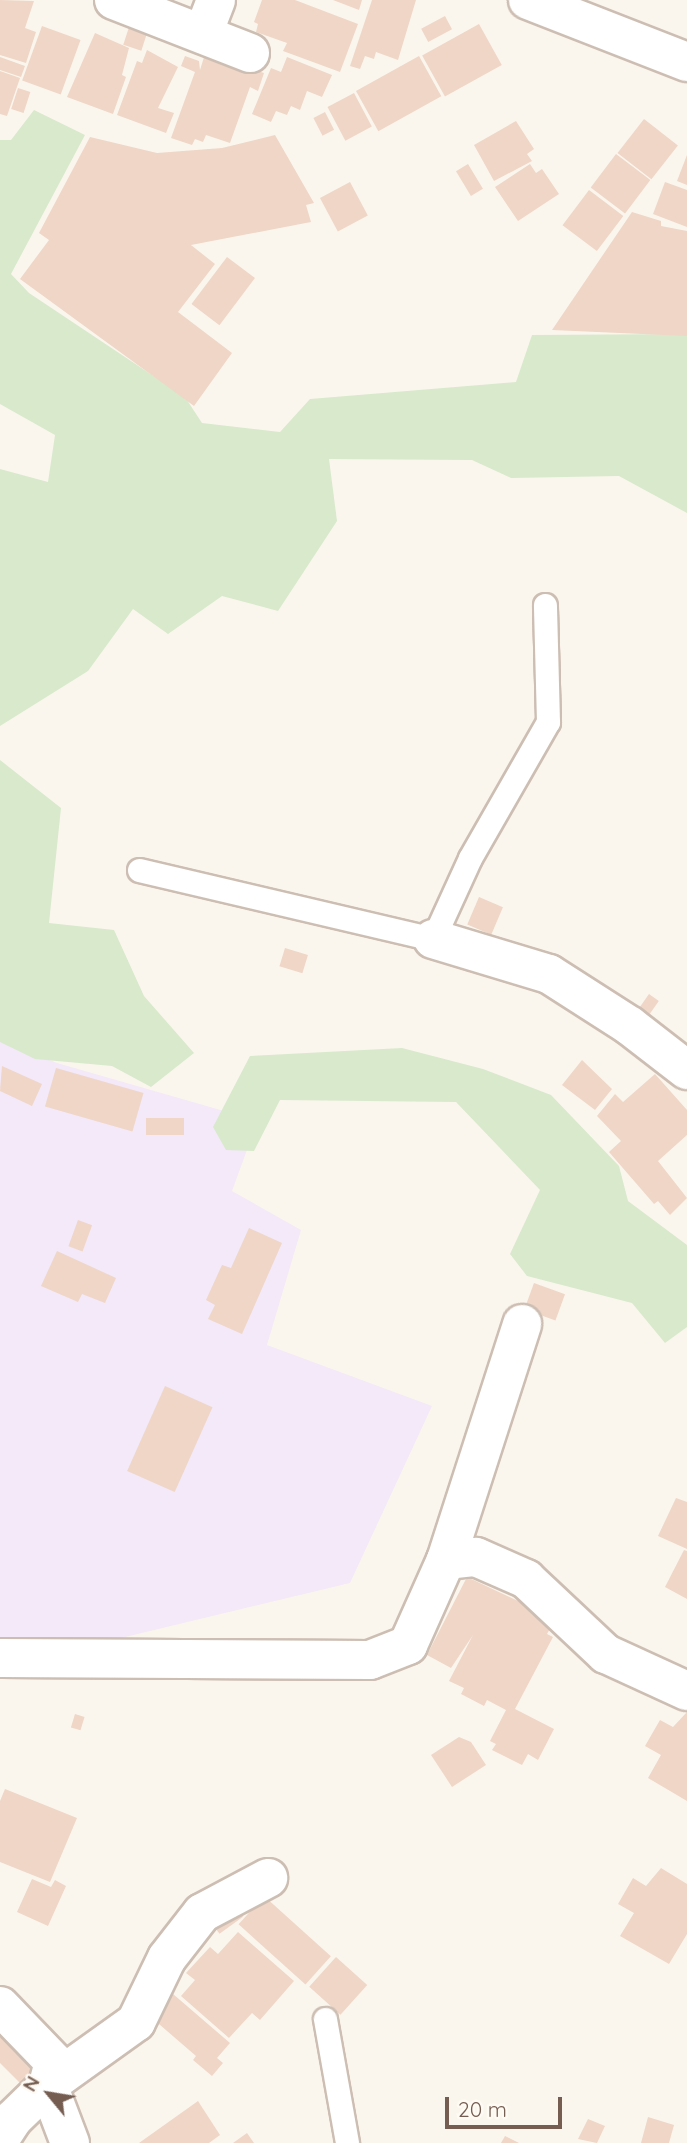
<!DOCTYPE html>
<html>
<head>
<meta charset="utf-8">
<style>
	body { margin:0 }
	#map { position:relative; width:687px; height:2143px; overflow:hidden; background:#fbf6ed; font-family:Quicksand,sans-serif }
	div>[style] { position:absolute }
	.education>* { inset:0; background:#f3e9f8 }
	.green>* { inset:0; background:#d8e9cc }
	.building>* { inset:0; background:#efd6c7; transform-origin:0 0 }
	.roads { filter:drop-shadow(2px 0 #cdbeb3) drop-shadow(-2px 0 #cdbeb3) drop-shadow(0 2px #cdbeb3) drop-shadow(0 -2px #cdbeb3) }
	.service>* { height:23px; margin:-11.5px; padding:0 11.5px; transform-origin:11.5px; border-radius:11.5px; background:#fff }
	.minor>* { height:38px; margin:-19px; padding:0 19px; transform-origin:19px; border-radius:19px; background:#fff }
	span { translate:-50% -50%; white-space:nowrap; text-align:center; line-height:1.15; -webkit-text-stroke:5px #fefaf4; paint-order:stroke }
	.north { position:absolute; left:14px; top:2059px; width:70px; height:70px; -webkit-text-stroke:5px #fefaf4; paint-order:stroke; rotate:300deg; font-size:19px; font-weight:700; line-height:28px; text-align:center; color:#765d51 }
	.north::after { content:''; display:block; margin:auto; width:24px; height:32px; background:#765d51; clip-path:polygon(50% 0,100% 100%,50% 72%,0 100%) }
	.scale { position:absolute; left:445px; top:2097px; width:117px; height:32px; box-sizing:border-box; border:4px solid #765d51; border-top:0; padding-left:9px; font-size:21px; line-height:24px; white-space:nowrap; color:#765d51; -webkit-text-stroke:5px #fefaf4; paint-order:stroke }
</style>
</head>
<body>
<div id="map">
	<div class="education">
		<i style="clip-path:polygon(0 1039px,57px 1063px,224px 1111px,255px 1128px,232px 1191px,301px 1230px,267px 1345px,432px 1406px,350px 1583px,121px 1638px,0 1639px)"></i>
	</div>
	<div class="green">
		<i style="clip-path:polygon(34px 110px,85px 135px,11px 274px,29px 293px,185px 397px,202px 423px,280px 432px,310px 399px,516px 382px,532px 335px,687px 334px,687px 513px,619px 476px,511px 478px,472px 460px,329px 459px,337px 521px,278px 611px,222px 596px,168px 634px,133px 609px,88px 671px,0 726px,0 469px,48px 482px,55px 435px,0 404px,0 140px,11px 140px)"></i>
		<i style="clip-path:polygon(0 760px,61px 808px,49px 923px,114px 930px,144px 996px,194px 1053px,151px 1087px,112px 1066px,35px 1059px,0 1042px)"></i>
		<i style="clip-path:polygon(402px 1048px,483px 1069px,551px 1095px,619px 1166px,628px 1201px,687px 1245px,687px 1327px,665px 1343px,632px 1303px,527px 1276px,510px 1254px,540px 1190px,456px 1102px,280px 1100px,254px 1151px,226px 1150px,213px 1127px,250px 1056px)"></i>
	</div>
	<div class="building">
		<i style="clip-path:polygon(0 0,34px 1px,25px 28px,36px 32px,26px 63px,0 55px)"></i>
		<i style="clip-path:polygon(262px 0,295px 0,358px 24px,340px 72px,283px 51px,287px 43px,256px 32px,258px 24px,254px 22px)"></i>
		<i style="clip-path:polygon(333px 0,362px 0,359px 10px)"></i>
		<i style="clip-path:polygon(372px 0,416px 0,398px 60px,376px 52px,374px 59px,365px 56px,360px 69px,350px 66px)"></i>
		<i style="left:445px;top:16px;width:15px;height:27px;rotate:62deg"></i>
		<i style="left:131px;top:21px;width:19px;height:25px;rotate:18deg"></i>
		<i style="left:479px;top:24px;width:47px;height:65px;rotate:61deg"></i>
		<i style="left:42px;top:26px;width:41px;height:58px;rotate:20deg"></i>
		<i style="clip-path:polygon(95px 33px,129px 48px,122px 75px,126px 77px,113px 114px,67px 97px)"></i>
		<i style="clip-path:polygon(147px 50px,178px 67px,158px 108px,174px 113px,166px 133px,117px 115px,137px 61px,142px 63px)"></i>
		<i style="clip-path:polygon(205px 54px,264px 73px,258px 91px,250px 87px,230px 143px,206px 135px,203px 142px,195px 139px,192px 145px,171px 138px,195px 72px,181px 66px,185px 56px,199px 61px,200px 70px)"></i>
		<i style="left:419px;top:56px;width:46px;height:72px;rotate:61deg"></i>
		<i style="clip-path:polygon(0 57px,25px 66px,21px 77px,0 70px)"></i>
		<i style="clip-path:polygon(287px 57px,332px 75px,322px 97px,307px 91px,300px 110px,291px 106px,287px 115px,276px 111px,271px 122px,252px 114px,271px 68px,281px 72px)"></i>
		<i style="clip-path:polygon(0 71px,20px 78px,7px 116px,0 114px)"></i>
		<i style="left:18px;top:88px;width:13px;height:22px;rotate:18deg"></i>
		<i style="left:354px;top:93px;width:38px;height:30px;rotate:62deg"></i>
		<i style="left:325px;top:112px;width:20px;height:13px;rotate:63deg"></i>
		<i style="left:644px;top:119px;width:43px;height:43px;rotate:38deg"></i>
		<i style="clip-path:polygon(516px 121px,534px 149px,527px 154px,532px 161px,494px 181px,474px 145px)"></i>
		<i style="clip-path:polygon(275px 135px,314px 203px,306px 205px,311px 222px,191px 245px,215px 264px,178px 312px,232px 353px,194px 406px,20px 279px,49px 240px,39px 233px,90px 137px,157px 153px,222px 148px)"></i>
		<i style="left:616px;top:154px;width:43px;height:42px;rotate:37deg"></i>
		<i style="clip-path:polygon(687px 155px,687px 185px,677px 181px)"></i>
		<i style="left:468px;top:164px;width:29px;height:14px;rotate:59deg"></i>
		<i style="clip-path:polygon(530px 164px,536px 173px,542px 169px,559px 194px,518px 221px,495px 187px)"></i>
		<i style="left:350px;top:182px;width:38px;height:34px;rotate:62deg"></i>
		<i style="clip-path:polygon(665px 182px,687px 190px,687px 227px,653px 214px)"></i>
		<i style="left:589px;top:190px;width:43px;height:44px;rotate:37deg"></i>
		<i style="clip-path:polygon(632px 212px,661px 221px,661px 226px,687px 231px,687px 336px,552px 330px)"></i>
		<i style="left:227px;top:257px;width:35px;height:59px;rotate:37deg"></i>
		<i style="left:479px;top:897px;width:26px;height:30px;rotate:23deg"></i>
		<i style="left:285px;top:948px;width:24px;height:19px;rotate:17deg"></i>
		<i style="left:649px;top:994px;width:12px;height:19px;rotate:35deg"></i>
		<i style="clip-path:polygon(582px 1060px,612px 1089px,595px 1110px,562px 1085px)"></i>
		<i style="clip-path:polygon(2px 1066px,42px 1084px,32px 1106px,0 1091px)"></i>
		<i style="left:56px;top:1068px;width:91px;height:40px;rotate:16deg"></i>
		<i style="clip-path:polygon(655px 1074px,687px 1110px,687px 1135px,658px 1161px,687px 1198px,670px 1215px,658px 1201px,654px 1204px,609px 1152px,621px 1141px,597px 1116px,615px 1094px,623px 1102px)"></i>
		<i style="left:146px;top:1118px;width:38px;height:17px"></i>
		<i style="left:78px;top:1220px;width:15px;height:28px;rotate:20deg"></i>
		<i style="clip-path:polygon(249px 1228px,282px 1243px,242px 1334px,208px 1319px,215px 1305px,206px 1300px,222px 1265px,231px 1268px)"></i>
		<i style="clip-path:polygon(57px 1251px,116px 1278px,105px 1303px,82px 1294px,78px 1302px,41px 1286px)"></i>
		<i style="left:534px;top:1283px;width:33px;height:28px;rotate:20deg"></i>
		<i style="left:165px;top:1386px;width:52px;height:93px;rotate:24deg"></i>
		<i style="clip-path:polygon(676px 1498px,687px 1502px,687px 1549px,658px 1536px)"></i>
		<i style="clip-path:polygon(684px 1550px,687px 1551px,687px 1599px,665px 1587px)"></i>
		<i style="clip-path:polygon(467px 1577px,535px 1609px,533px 1614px,552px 1625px,547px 1634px,553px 1637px,515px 1709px,554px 1729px,538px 1760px,528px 1754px,522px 1765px,492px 1750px,496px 1744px,490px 1741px,506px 1710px,487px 1700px,484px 1706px,461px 1694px,464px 1688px,449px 1681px,473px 1635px,451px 1668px,427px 1655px)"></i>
		<i style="clip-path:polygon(687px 1712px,687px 1801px,648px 1778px,661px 1755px,645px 1746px,660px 1720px,673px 1727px)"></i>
		<i style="left:75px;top:1714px;width:10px;height:14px;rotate:17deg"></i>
		<i style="clip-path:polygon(459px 1737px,471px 1742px,486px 1765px,452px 1787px,431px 1755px)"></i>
		<i style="clip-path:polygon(5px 1789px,77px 1818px,50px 1882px,0 1862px,0 1801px)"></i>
		<i style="clip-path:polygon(661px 1868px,687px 1884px,687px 1934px,669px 1964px,620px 1936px,634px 1913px,618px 1904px,633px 1878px,646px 1886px)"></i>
		<i style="clip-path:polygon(32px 1879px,51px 1887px,55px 1880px,66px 1886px,48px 1926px,17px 1912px)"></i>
		<i style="left:264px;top:1896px;width:90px;height:38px;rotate:42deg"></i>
		<i style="left:233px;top:1903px;width:17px;height:29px;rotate:54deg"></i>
		<i style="clip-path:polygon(238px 1932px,294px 1981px,260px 2020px,252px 2013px,229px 2038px,181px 1996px,195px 1980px,186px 1973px,210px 1947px,218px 1954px)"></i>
		<i style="left:336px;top:1957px;width:42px;height:40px;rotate:42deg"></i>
		<i style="clip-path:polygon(173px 1994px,230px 2043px,217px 2058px,223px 2063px,212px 2076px,193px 2060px,196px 2056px,152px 2018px)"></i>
		<i style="clip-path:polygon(7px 2030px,44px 2066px,24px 2087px,0 2063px,0 2038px)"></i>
		<i style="clip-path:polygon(198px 2101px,220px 2135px,209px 2143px,139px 2143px)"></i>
		<i style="clip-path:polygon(648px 2117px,674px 2125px,669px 2143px,641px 2143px)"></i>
		<i style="clip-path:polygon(588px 2119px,605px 2126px,597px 2143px,578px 2139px)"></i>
		<i style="clip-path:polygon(247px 2133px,254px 2143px,233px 2143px)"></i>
		<i style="clip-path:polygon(505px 2136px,519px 2143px,501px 2143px)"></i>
	</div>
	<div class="roads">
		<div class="service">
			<i style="left:139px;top:870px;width:302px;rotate:13.2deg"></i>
			<i style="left:433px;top:939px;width:89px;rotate:-65.4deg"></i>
			<i style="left:470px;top:858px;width:157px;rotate:-60.2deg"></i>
			<i style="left:548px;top:722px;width:117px;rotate:-91.5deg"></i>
			<i style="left:325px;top:2019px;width:126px;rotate:79.9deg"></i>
		</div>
		<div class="minor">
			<i style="left:114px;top:0;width:146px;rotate:21.3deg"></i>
			<i style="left:528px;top:0;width:171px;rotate:21.3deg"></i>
			<i style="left:203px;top:34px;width:36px;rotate:-69deg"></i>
			<i style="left:433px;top:939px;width:121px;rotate:16.8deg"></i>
			<i style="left:549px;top:974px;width:96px;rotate:32.7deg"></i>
			<i style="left:630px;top:1026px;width:72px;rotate:37.7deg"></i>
			<i style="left:446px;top:1560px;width:248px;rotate:-72.1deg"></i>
			<i style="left:0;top:1658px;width:370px;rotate:0.3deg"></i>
			<i style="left:370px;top:1660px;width:41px;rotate:-21.5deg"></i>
			<i style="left:408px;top:1645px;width:93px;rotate:-65.9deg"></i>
			<i style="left:446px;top:1560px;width:30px;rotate:-6deg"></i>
			<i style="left:476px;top:1557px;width:55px;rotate:23.7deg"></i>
			<i style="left:526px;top:1579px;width:110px;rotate:43.2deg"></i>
			<i style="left:606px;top:1654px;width:89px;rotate:24.6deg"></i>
			<i style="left:0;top:2006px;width:78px;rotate:46deg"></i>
			<i style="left:54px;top:2062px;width:24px;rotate:105deg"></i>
			<i style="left:48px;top:2085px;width:62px;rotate:69.2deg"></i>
			<i style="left:0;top:2139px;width:24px;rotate:-57deg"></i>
			<i style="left:13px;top:2119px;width:49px;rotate:-44.2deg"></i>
			<i style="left:48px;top:2085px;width:108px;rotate:-35.6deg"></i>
			<i style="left:136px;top:2022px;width:71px;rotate:-64.2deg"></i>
			<i style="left:167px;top:1958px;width:57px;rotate:-52.1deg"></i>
			<i style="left:202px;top:1913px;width:75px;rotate:-27.9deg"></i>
		</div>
	</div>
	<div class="north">N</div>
	<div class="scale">20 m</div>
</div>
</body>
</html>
